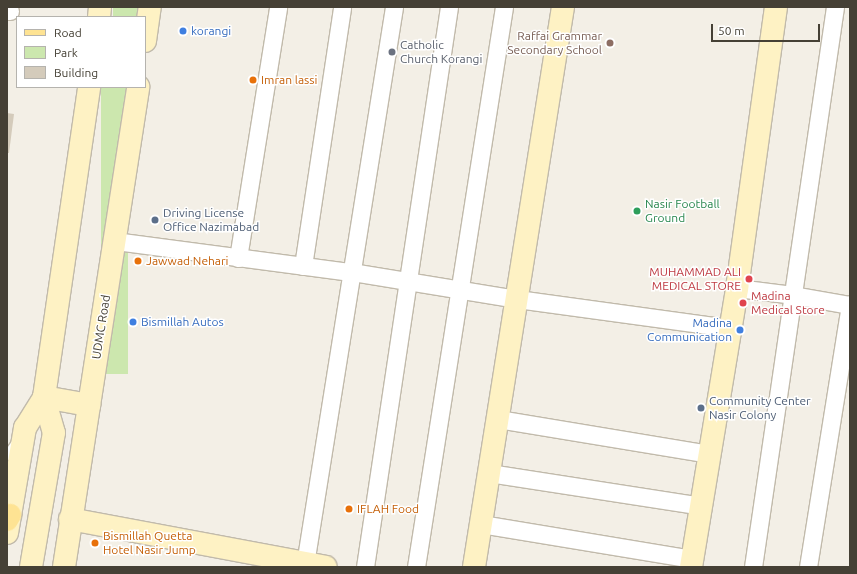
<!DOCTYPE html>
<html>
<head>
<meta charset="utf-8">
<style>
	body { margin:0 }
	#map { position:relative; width:857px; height:574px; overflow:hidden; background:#f3efe6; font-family:Ubuntu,sans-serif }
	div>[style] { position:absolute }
	.green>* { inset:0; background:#cce7ae; transform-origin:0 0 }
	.building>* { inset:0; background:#d4cbbb }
	.roads { filter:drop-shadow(1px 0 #c1baab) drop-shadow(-1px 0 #c1baab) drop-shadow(0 1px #c1baab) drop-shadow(0 -1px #c1baab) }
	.lane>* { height:9px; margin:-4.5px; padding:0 4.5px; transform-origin:4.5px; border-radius:4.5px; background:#fff }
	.street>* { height:17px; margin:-8.5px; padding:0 8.5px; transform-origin:8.5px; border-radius:8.5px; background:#fff }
	.secondary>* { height:22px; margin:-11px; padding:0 11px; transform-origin:11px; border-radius:11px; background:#fef2c4 }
	.primary>* { height:22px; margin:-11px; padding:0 11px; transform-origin:11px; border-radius:11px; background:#fee393 }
	.dots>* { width:11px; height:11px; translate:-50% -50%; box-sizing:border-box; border:2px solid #fff; border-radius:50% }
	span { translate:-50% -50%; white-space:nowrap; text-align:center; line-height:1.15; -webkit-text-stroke:3px #fff; paint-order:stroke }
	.shop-label { font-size:12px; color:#366cbe }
	.left { translate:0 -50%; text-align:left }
	.right { translate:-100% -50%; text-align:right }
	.education-label { font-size:12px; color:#785e54 }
	.worship-label { font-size:12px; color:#5b616d }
	.food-label { font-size:12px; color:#c56008 }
	.leisure-label { font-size:12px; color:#27864d }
	.service-label { font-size:12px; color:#4e5e75 }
	.health-label { font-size:12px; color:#be3a42 }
	.street-label { font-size:12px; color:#454035 }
	.frame { position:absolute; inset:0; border:8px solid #454035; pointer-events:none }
	.legend { position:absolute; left:16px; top:16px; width:130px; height:72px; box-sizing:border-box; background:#fff; border:1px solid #b5b3ae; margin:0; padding:5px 7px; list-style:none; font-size:12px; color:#454035 }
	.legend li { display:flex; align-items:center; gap:8px; height:20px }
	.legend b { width:20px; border:1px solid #b5b3ae }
	.scale { position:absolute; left:711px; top:24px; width:109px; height:18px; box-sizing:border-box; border:2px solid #454035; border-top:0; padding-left:5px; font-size:12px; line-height:14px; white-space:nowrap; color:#454035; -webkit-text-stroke:3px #fff; paint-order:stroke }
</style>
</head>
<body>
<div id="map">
	<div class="green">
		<i style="left:113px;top:7px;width:28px;height:10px"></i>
		<i style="left:101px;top:87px;width:27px;height:287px"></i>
	</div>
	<div class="building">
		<i style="clip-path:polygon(7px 113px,14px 114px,9px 153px,7px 153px)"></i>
	</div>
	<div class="roads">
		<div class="lane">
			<i style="left:7px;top:455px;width:16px;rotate:-55deg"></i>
		</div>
		<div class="street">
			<i style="left:7px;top:11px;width:3px"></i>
			<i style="left:115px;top:241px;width:239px;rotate:7.5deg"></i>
			<i style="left:352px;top:272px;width:167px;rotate:9.3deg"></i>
			<i style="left:517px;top:299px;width:215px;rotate:7.8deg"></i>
			<i style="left:238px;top:258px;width:254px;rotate:-80.9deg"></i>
			<i style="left:303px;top:266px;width:262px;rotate:-81.4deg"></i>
			<i style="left:737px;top:288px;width:56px;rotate:7.1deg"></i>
			<i style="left:793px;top:295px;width:58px;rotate:10deg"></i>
			<i style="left:498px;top:419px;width:215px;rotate:9.4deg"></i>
			<i style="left:489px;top:473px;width:215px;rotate:8.8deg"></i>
			<i style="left:481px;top:524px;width:215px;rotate:9.4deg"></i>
			<i style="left:305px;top:564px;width:564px;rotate:-80.92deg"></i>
			<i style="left:365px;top:567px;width:566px;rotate:-81.47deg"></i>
			<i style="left:416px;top:567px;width:567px;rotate:-81.07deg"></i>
			<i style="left:753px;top:567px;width:566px;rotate:-81.67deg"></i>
			<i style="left:808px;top:567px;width:266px;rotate:-80.9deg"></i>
		</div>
		<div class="secondary">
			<i style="left:99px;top:17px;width:10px;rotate:-84deg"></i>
			<i style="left:145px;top:41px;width:34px;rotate:-82deg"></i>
			<i style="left:44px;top:397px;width:46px;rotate:10.1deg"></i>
			<i style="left:70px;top:519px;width:260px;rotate:10.6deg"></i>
			<i style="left:7px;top:533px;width:107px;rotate:-80.3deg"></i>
			<i style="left:25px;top:428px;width:36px;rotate:-58deg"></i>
			<i style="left:44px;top:397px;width:313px;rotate:-81.7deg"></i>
			<i style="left:31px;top:567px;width:136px;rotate:-80.3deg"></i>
			<i style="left:54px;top:433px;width:37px;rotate:-106deg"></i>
			<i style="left:64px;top:567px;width:486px;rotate:-81.2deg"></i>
			<i style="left:474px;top:567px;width:567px;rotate:-80.97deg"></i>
			<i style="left:691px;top:567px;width:283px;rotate:-80.6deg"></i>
			<i style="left:737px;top:288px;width:284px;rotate:-82.1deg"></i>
		</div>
		<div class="primary">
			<i style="left:7px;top:520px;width:6px;rotate:-59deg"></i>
		</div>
	</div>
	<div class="dots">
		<i style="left:183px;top:31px;background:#3f7fe0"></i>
		<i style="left:610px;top:43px;background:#8d6e63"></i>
		<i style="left:392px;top:52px;background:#6b7280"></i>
		<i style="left:253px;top:80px;background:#e8710a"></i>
		<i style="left:637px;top:211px;background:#2e9e5b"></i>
		<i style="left:155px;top:220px;background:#5c6f8a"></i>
		<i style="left:138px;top:261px;background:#e8710a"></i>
		<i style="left:749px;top:279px;background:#e0444e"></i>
		<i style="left:743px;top:303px;background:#e0444e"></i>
		<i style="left:133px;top:322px;background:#3f7fe0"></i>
		<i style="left:740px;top:330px;background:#3f7fe0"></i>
		<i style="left:701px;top:408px;background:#5c6f8a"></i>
		<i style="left:349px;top:509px;background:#e8710a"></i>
		<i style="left:95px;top:543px;background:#e8710a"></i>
	</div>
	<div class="shop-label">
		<span class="left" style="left:191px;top:31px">korangi</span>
		<span class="left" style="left:141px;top:322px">Bismillah Autos</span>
		<span class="right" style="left:732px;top:330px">Madina<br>Communication</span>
	</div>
	<div class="education-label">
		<span class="right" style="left:602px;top:43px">Raffai Grammar<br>Secondary School</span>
	</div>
	<div class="worship-label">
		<span class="left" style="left:400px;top:52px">Catholic<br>Church Korangi</span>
	</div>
	<div class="food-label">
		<span class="left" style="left:261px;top:80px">Imran lassi</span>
		<span class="left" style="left:146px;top:261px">Jawwad Nehari</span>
		<span class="left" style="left:357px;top:509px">IFLAH Food</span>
		<span class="left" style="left:103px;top:543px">Bismillah Quetta<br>Hotel Nasir Jump</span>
	</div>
	<div class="leisure-label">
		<span class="left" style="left:645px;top:211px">Nasir Football<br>Ground</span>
	</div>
	<div class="service-label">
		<span class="left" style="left:163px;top:220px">Driving License<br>Office Nazimabad</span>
		<span class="left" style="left:709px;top:408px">Community Center<br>Nasir Colony</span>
	</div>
	<div class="health-label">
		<span class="right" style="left:741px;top:279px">MUHAMMAD ALI<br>MEDICAL STORE</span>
		<span class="left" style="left:751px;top:303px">Madina<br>Medical Store</span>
	</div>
	<div class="street-label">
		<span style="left:101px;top:327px;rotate:-81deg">UDMC Road</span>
	</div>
	<div class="frame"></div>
	<ul class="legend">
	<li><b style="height:5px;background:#fee393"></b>Road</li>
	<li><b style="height:11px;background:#cce7ae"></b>Park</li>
	<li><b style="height:11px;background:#d4cbbb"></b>Building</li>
	</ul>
	<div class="scale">50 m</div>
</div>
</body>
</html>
